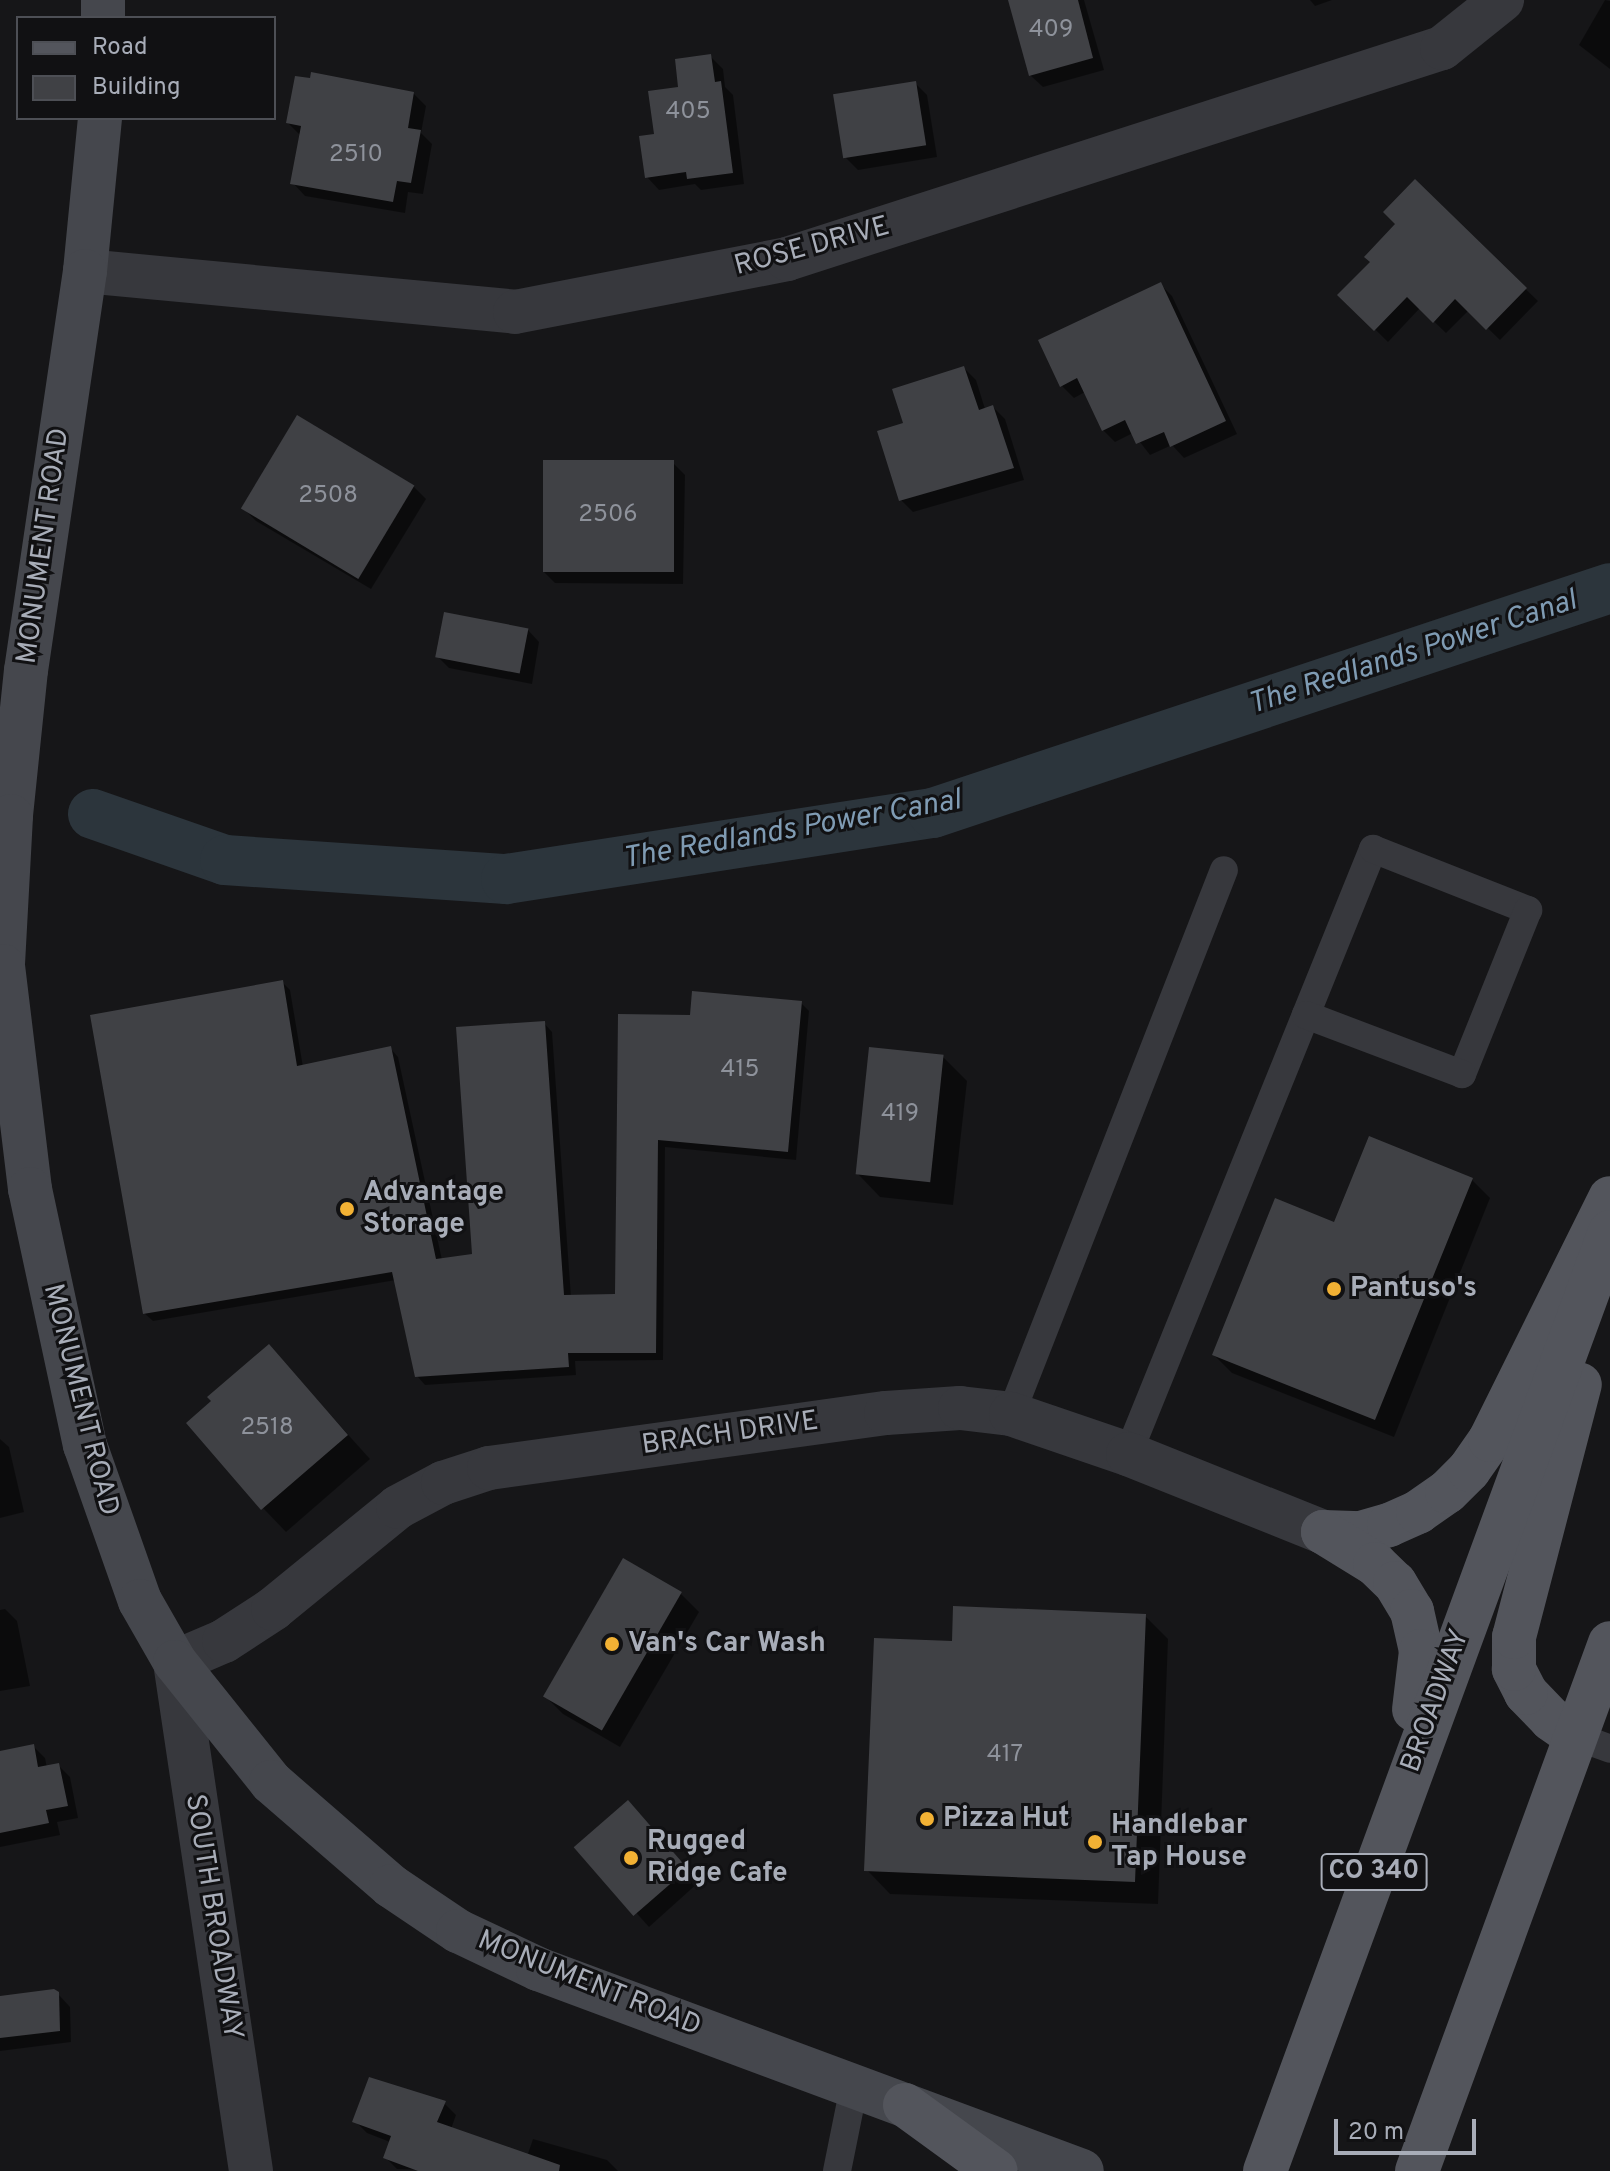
<!DOCTYPE html>
<html>
<head>
<meta charset="utf-8">
<style>
	body { margin:0 }
	#map { position:relative; width:1610px; height:2171px; overflow:hidden; background:#161618; font-family:Overpass,sans-serif }
	div>[style] { position:absolute }
	.shadow>* { inset:0; background:#0007 }
	.canal>* { height:50px; margin:-25px; padding:0 25px; transform-origin:25px; border-radius:25px; background:#2c353c }
	.building>* { inset:0; background:#404145; transform-origin:0 0 }
	.service>* { height:28px; margin:-14px; padding:0 14px; transform-origin:14px; border-radius:14px; background:#37383d }
	.minor>* { height:44px; margin:-22px; padding:0 22px; transform-origin:22px; border-radius:22px; background:#37383d }
	.secondary>* { height:44px; margin:-22px; padding:0 22px; transform-origin:22px; border-radius:22px; background:#45474d }
	.primary>* { height:44px; margin:-22px; padding:0 22px; transform-origin:22px; border-radius:22px; background:#53555c }
	.dots>* { width:22px; height:22px; translate:-50% -50%; box-sizing:border-box; border:4px solid #111113; border-radius:50% }
	span { translate:-50% -50%; white-space:nowrap; text-align:center; line-height:1.15; -webkit-text-stroke:6px #111113; paint-order:stroke }
	.number-label { font-size:24px; color:#8e929b }
	.number-label span { -webkit-text-stroke-width:0 }
	.shield-label span { padding:2px 6px; background:#111113; border:2px solid; border-radius:6px; -webkit-text-stroke-width:0 }
	.shield-label { font-size:26px; color:#a8adb8; font-weight:700 }
	.street-label { font-size:28px; color:#a8adb8 }
	.poi-label { font-size:28px; color:#a8adb8; font-weight:700 }
	.left { translate:0 -50%; text-align:left }
	.water-label { font-size:30px; color:#7f9bb3; font-style:italic }
	.legend { position:absolute; left:16px; top:16px; width:260px; height:104px; box-sizing:border-box; background:#111113; border:2px solid #4d4f55; margin:0; padding:10px 14px; list-style:none; font-size:24px; color:#a8adb8 }
	.legend li { display:flex; align-items:center; gap:16px; height:40px }
	.legend b { width:40px; border:2px solid #4d4f55 }
	.scale { position:absolute; left:1334px; top:2119px; width:142px; height:36px; box-sizing:border-box; border:4px solid #a8adb8; border-top:0; padding-left:10px; font-size:24px; line-height:28px; white-space:nowrap; color:#a8adb8; -webkit-text-stroke:6px #111113; paint-order:stroke }
</style>
</head>
<body>
<div id="map">
	<div class="shadow">
		<i style="clip-path:polygon(1034px 0,1084px 0,1104px 70px,1043px 87px,1030px 75px)"></i>
		<i style="clip-path:polygon(1310px 0,1332px 0,1315px 6px)"></i>
		<i style="clip-path:polygon(1605px 0,1610px 1px,1610px 69px,1579px 45px)"></i>
		<i style="clip-path:polygon(710px 56px,723px 69px,725px 87px,733px 95px,744px 184px,701px 190px,695px 184px,659px 190px,647px 177px,656px 136px,680px 88px)"></i>
		<i style="clip-path:polygon(311px 80px,414px 94px,426px 106px,421px 133px,432px 144px,423px 194px,408px 192px,405px 213px,305px 196px,293px 183px,301px 136px,288px 123px)"></i>
		<i style="clip-path:polygon(915px 83px,927px 95px,937px 157px,858px 170px,846px 158px)"></i>
		<i style="clip-path:polygon(1415px 182px,1538px 301px,1500px 340px,1469px 310px,1446px 333px,1420px 308px,1388px 342px,1340px 295px,1373px 262px,1397px 224px)"></i>
		<i style="clip-path:polygon(1160px 284px,1172px 296px,1237px 434px,1184px 458px,1172px 445px,1150px 455px,1133px 433px,1115px 442px,1103px 430px,1085px 392px,1074px 398px,1062px 386px)"></i>
		<i style="clip-path:polygon(964px 368px,976px 380px,985px 409px,993px 407px,1005px 419px,1024px 480px,913px 512px,901px 500px,905px 424px)"></i>
		<i style="clip-path:polygon(673px 463px,685px 475px,683px 584px,555px 583px,543px 571px)"></i>
		<i style="clip-path:polygon(414px 487px,426px 499px,371px 589px,256px 521px,244px 509px)"></i>
		<i style="clip-path:polygon(527px 629px,539px 642px,532px 684px,449px 668px,437px 656px)"></i>
		<i style="clip-path:polygon(282px 982px,290px 990px,303px 1067px,390px 1048px,398px 1057px,442px 1260px,474px 1256px,544px 1023px,552px 1032px,571px 1297px,617px 1296px,620px 1016px,692px 1017px,801px 1003px,809px 1011px,796px 1160px,665px 1147px,663px 1360px,575px 1361px,576px 1375px,425px 1385px,417px 1376px,396px 1280px,153px 1321px,144px 1313px)"></i>
		<i style="clip-path:polygon(943px 1057px,967px 1081px,953px 1205px,880px 1197px,857px 1173px)"></i>
		<i style="clip-path:polygon(1472px 1180px,1490px 1198px,1394px 1437px,1232px 1373px,1214px 1355px,1335px 1224px)"></i>
		<i style="clip-path:polygon(269px 1347px,370px 1459px,286px 1532px,263px 1508px)"></i>
		<i style="clip-path:polygon(0 1439px,9px 1447px,24px 1512px,0 1518px)"></i>
		<i style="clip-path:polygon(623px 1560px,681px 1594px,699px 1612px,620px 1747px,563px 1714px,545px 1696px)"></i>
		<i style="clip-path:polygon(5px 1609px,17px 1621px,30px 1686px,0 1691px,0 1610px)"></i>
		<i style="clip-path:polygon(1145px 1616px,1168px 1639px,1158px 1904px,890px 1894px,867px 1870px,954px 1643px)"></i>
		<i style="clip-path:polygon(33px 1746px,45px 1758px,47px 1768px,58px 1765px,70px 1777px,78px 1818px,57px 1822px,60px 1835px,0 1847px,0 1753px)"></i>
		<i style="clip-path:polygon(639px 1815px,699px 1882px,649px 1927px,578px 1848px)"></i>
		<i style="clip-path:polygon(58px 1994px,70px 2007px,71px 2042px,0 2051px,0 1998px)"></i>
		<i style="clip-path:polygon(444px 2103px,456px 2115px,451px 2129px,462px 2171px,397px 2169px,385px 2157px,390px 2142px,367px 2133px,355px 2121px)"></i>
		<i style="clip-path:polygon(533px 2139px,607px 2160px,618px 2171px,522px 2171px)"></i>
	</div>
	<div class="canal">
		<i style="left:93px;top:814px;width:140px;rotate:19.2deg"></i>
		<i style="left:225px;top:860px;width:282px;rotate:3.9deg"></i>
		<i style="left:506px;top:879px;width:432px;rotate:-8.8deg"></i>
		<i style="left:933px;top:813px;width:713px;rotate:-18.38deg"></i>
	</div>
	<div class="building">
		<i style="clip-path:polygon(1008px 0,1078px 0,1093px 58px,1029px 76px)"></i>
		<i style="clip-path:polygon(711px 54px,715px 82px,721px 81px,733px 173px,687px 179px,686px 172px,645px 178px,639px 136px,654px 134px,648px 91px,678px 87px,675px 59px)"></i>
		<i style="clip-path:polygon(311px 72px,414px 92px,408px 128px,421px 130px,411px 183px,397px 181px,393px 202px,290px 184px,301px 126px,286px 123px,295px 76px,310px 78px)"></i>
		<i style="left:916px;top:81px;width:65px;height:84px;rotate:81deg"></i>
		<i style="clip-path:polygon(1415px 179px,1527px 288px,1486px 330px,1455px 299px,1433px 323px,1407px 297px,1374px 331px,1337px 295px,1370px 262px,1364px 257px,1395px 224px,1383px 212px)"></i>
		<i style="clip-path:polygon(1161px 282px,1226px 421px,1170px 447px,1164px 432px,1136px 444px,1125px 420px,1102px 431px,1077px 378px,1060px 387px,1038px 340px)"></i>
		<i style="clip-path:polygon(964px 366px,979px 410px,993px 405px,1014px 468px,899px 501px,877px 431px,903px 423px,892px 389px)"></i>
		<i style="left:297px;top:415px;width:137px;height:109px;rotate:31deg"></i>
		<i style="left:543px;top:460px;width:131px;height:112px"></i>
		<i style="left:444px;top:612px;width:86px;height:46px;rotate:11deg"></i>
		<i style="clip-path:polygon(283px 980px,297px 1066px,391px 1046px,436px 1259px,472px 1254px,456px 1027px,545px 1021px,564px 1295px,615px 1294px,618px 1014px,690px 1015px,692px 991px,802px 1001px,788px 1152px,658px 1140px,656px 1353px,568px 1353px,569px 1367px,415px 1377px,392px 1272px,143px 1314px,90px 1015px)"></i>
		<i style="left:869px;top:1047px;width:75px;height:128px;rotate:6deg"></i>
		<i style="clip-path:polygon(1369px 1136px,1473px 1178px,1375px 1420px,1212px 1355px,1275px 1198px,1334px 1222px)"></i>
		<i style="clip-path:polygon(269px 1344px,348px 1435px,261px 1510px,186px 1423px,211px 1401px,207px 1397px)"></i>
		<i style="left:623px;top:1558px;width:68px;height:160px;rotate:30deg"></i>
		<i style="clip-path:polygon(953px 1606px,1146px 1614px,1135px 1882px,864px 1871px,874px 1638px,952px 1641px)"></i>
		<i style="clip-path:polygon(34px 1744px,38px 1767px,59px 1763px,68px 1806px,46px 1810px,49px 1823px,0 1833px,0 1751px)"></i>
		<i style="left:628px;top:1800px;width:91px;height:72px;rotate:49deg"></i>
		<i style="clip-path:polygon(54px 1989px,59px 1992px,60px 2031px,0 2038px,0 1996px)"></i>
		<i style="clip-path:polygon(369px 2077px,446px 2101px,437px 2122px,560px 2165px,559px 2171px,418px 2171px,383px 2158px,391px 2136px,352px 2122px)"></i>
	</div>
	<div class="service">
		<i style="left:1011px;top:1414px;width:584px;rotate:-68.62deg"></i>
		<i style="left:1128px;top:1454px;width:653px;rotate:-67.95deg"></i>
		<i style="left:1373px;top:849px;width:167px;rotate:21.5deg"></i>
		<i style="left:1528px;top:910px;width:177px;rotate:111.9deg"></i>
		<i style="left:1462px;top:1074px;width:167px;rotate:-159.3deg"></i>
		<i style="left:1575px;top:1736px;width:37px;rotate:20deg"></i>
		<i style="left:837px;top:2171px;width:86px;rotate:-78.6deg"></i>
	</div>
	<div class="minor">
		<i style="left:85px;top:271px;width:432px;rotate:5.4deg"></i>
		<i style="left:515px;top:312px;width:277px;rotate:-11deg"></i>
		<i style="left:787px;top:259px;width:688px;rotate:-17.86deg"></i>
		<i style="left:1442px;top:48px;width:77px;rotate:-38.7deg"></i>
		<i style="left:251px;top:2171px;width:515px;rotate:-98.49deg"></i>
		<i style="left:175px;top:1662px;width:53px;rotate:-23.2deg"></i>
		<i style="left:224px;top:1641px;width:59px;rotate:-33.1deg"></i>
		<i style="left:273px;top:1609px;width:161px;rotate:-39.2deg"></i>
		<i style="left:398px;top:1507px;width:51px;rotate:-28.1deg"></i>
		<i style="left:443px;top:1483px;width:48px;rotate:-18.1deg"></i>
		<i style="left:489px;top:1468px;width:401px;rotate:-7.9deg"></i>
		<i style="left:886px;top:1413px;width:74px;rotate:-3.9deg"></i>
		<i style="left:960px;top:1408px;width:51px;rotate:6.7deg"></i>
		<i style="left:1011px;top:1414px;width:124px;rotate:18.9deg"></i>
		<i style="left:1128px;top:1454px;width:210px;rotate:21.8deg"></i>
	</div>
	<div class="secondary">
		<i style="left:103px;top:0;width:18px;rotate:90deg"></i>
		<i style="left:100px;top:118px;width:154px;rotate:95.6deg"></i>
		<i style="left:85px;top:271px;width:403px;rotate:98.4deg"></i>
		<i style="left:26px;top:670px;width:147px;rotate:95.9deg"></i>
		<i style="left:11px;top:816px;width:150px;rotate:93.1deg"></i>
		<i style="left:3px;top:966px;width:225px;rotate:83.1deg"></i>
		<i style="left:30px;top:1189px;width:262px;rotate:77.9deg"></i>
		<i style="left:85px;top:1445px;width:165px;rotate:70.6deg"></i>
		<i style="left:140px;top:1601px;width:70px;rotate:60.2deg"></i>
		<i style="left:175px;top:1662px;width:154px;rotate:51.3deg"></i>
		<i style="left:271px;top:1782px;width:159px;rotate:40.9deg"></i>
		<i style="left:391px;top:1886px;width:81px;rotate:33.9deg"></i>
		<i style="left:458px;top:1931px;width:89px;rotate:25.4deg"></i>
		<i style="left:538px;top:1969px;width:580px;rotate:20.37deg"></i>
	</div>
	<div class="primary">
		<i style="left:1323px;top:1532px;width:38px;rotate:2deg"></i>
		<i style="left:1361px;top:1533px;width:29px;rotate:-16deg"></i>
		<i style="left:1389px;top:1525px;width:32px;rotate:-24deg"></i>
		<i style="left:1418px;top:1512px;width:35px;rotate:-35deg"></i>
		<i style="left:1447px;top:1492px;width:31px;rotate:-45deg"></i>
		<i style="left:1469px;top:1470px;width:37px;rotate:-55deg"></i>
		<i style="left:1490px;top:1440px;width:270px;rotate:-63.6deg"></i>
		<i style="left:1323px;top:1532px;width:61px;rotate:31.6deg"></i>
		<i style="left:1375px;top:1564px;width:28px;rotate:44deg"></i>
		<i style="left:1395px;top:1583px;width:33px;rotate:59deg"></i>
		<i style="left:1412px;top:1611px;width:41px;rotate:77.3deg"></i>
		<i style="left:1421px;top:1651px;width:59px;rotate:96.8deg"></i>
		<i style="left:1575px;top:1736px;width:29px;rotate:-145deg"></i>
		<i style="left:1551px;top:1719px;width:36px;rotate:-134deg"></i>
		<i style="left:1526px;top:1693px;width:27px;rotate:-117deg"></i>
		<i style="left:1514px;top:1669px;width:32px;rotate:-90deg"></i>
		<i style="left:1514px;top:1637px;width:261px;rotate:-75.4deg"></i>
		<i style="left:905px;top:2105px;width:112px;rotate:36deg"></i>
		<i style="left:1265px;top:2171px;width:1000px;rotate:-69.83deg"></i>
		<i style="left:1417px;top:2171px;width:562px;rotate:-69.92deg"></i>
	</div>
	<div class="dots">
		<i style="left:347px;top:1209px;background:#f2b134"></i>
		<i style="left:1334px;top:1289px;background:#f2b134"></i>
		<i style="left:612px;top:1644px;background:#f2b134"></i>
		<i style="left:927px;top:1819px;background:#f2b134"></i>
		<i style="left:1095px;top:1842px;background:#f2b134"></i>
		<i style="left:631px;top:1858px;background:#f2b134"></i>
	</div>
	<div class="number-label">
		<span style="left:1051px;top:31px">409</span>
		<span style="left:688px;top:113px">405</span>
		<span style="left:356px;top:156px">2510</span>
		<span style="left:328px;top:497px">2508</span>
		<span style="left:608px;top:516px">2506</span>
		<span style="left:740px;top:1071px">415</span>
		<span style="left:900px;top:1115px">419</span>
		<span style="left:267px;top:1429px">2518</span>
		<span style="left:1005px;top:1756px">417</span>
	</div>
	<div class="shield-label">
		<span style="left:1374px;top:1872px">CO 340</span>
	</div>
	<div class="street-label">
		<span style="left:812px;top:247px;rotate:-15deg">ROSE DRIVE</span>
		<span style="left:44px;top:546px;rotate:-82deg">MONUMENT ROAD</span>
		<span style="left:80px;top:1400px;rotate:76deg">MONUMENT ROAD</span>
		<span style="left:730px;top:1434px;rotate:-8deg">BRACH DRIVE</span>
		<span style="left:1436px;top:1701px;rotate:-70deg">BROADWAY</span>
		<span style="left:213px;top:1917px;rotate:81deg">SOUTH BROADWAY</span>
		<span style="left:589px;top:1984px;rotate:22deg">MONUMENT ROAD</span>
	</div>
	<div class="poi-label">
		<span class="left" style="left:363px;top:1209px">Advantage<br>Storage</span>
		<span class="left" style="left:1350px;top:1289px">Pantuso's</span>
		<span class="left" style="left:628px;top:1644px">Van's Car Wash</span>
		<span class="left" style="left:943px;top:1819px">Pizza Hut</span>
		<span class="left" style="left:1111px;top:1842px">Handlebar<br>Tap House</span>
		<span class="left" style="left:647px;top:1858px">Rugged<br>Ridge Cafe</span>
	</div>
	<div class="water-label">
		<span style="left:1413px;top:654px;rotate:-18deg">The Redlands Power Canal</span>
		<span style="left:792px;top:831px;rotate:-10deg">The Redlands Power Canal</span>
	</div>
	<ul class="legend">
	<li><b style="height:10px;background:#53555c"></b>Road</li>
	<li><b style="height:22px;background:#404145"></b>Building</li>
	</ul>
	<div class="scale">20 m</div>
</div>
</body>
</html>
